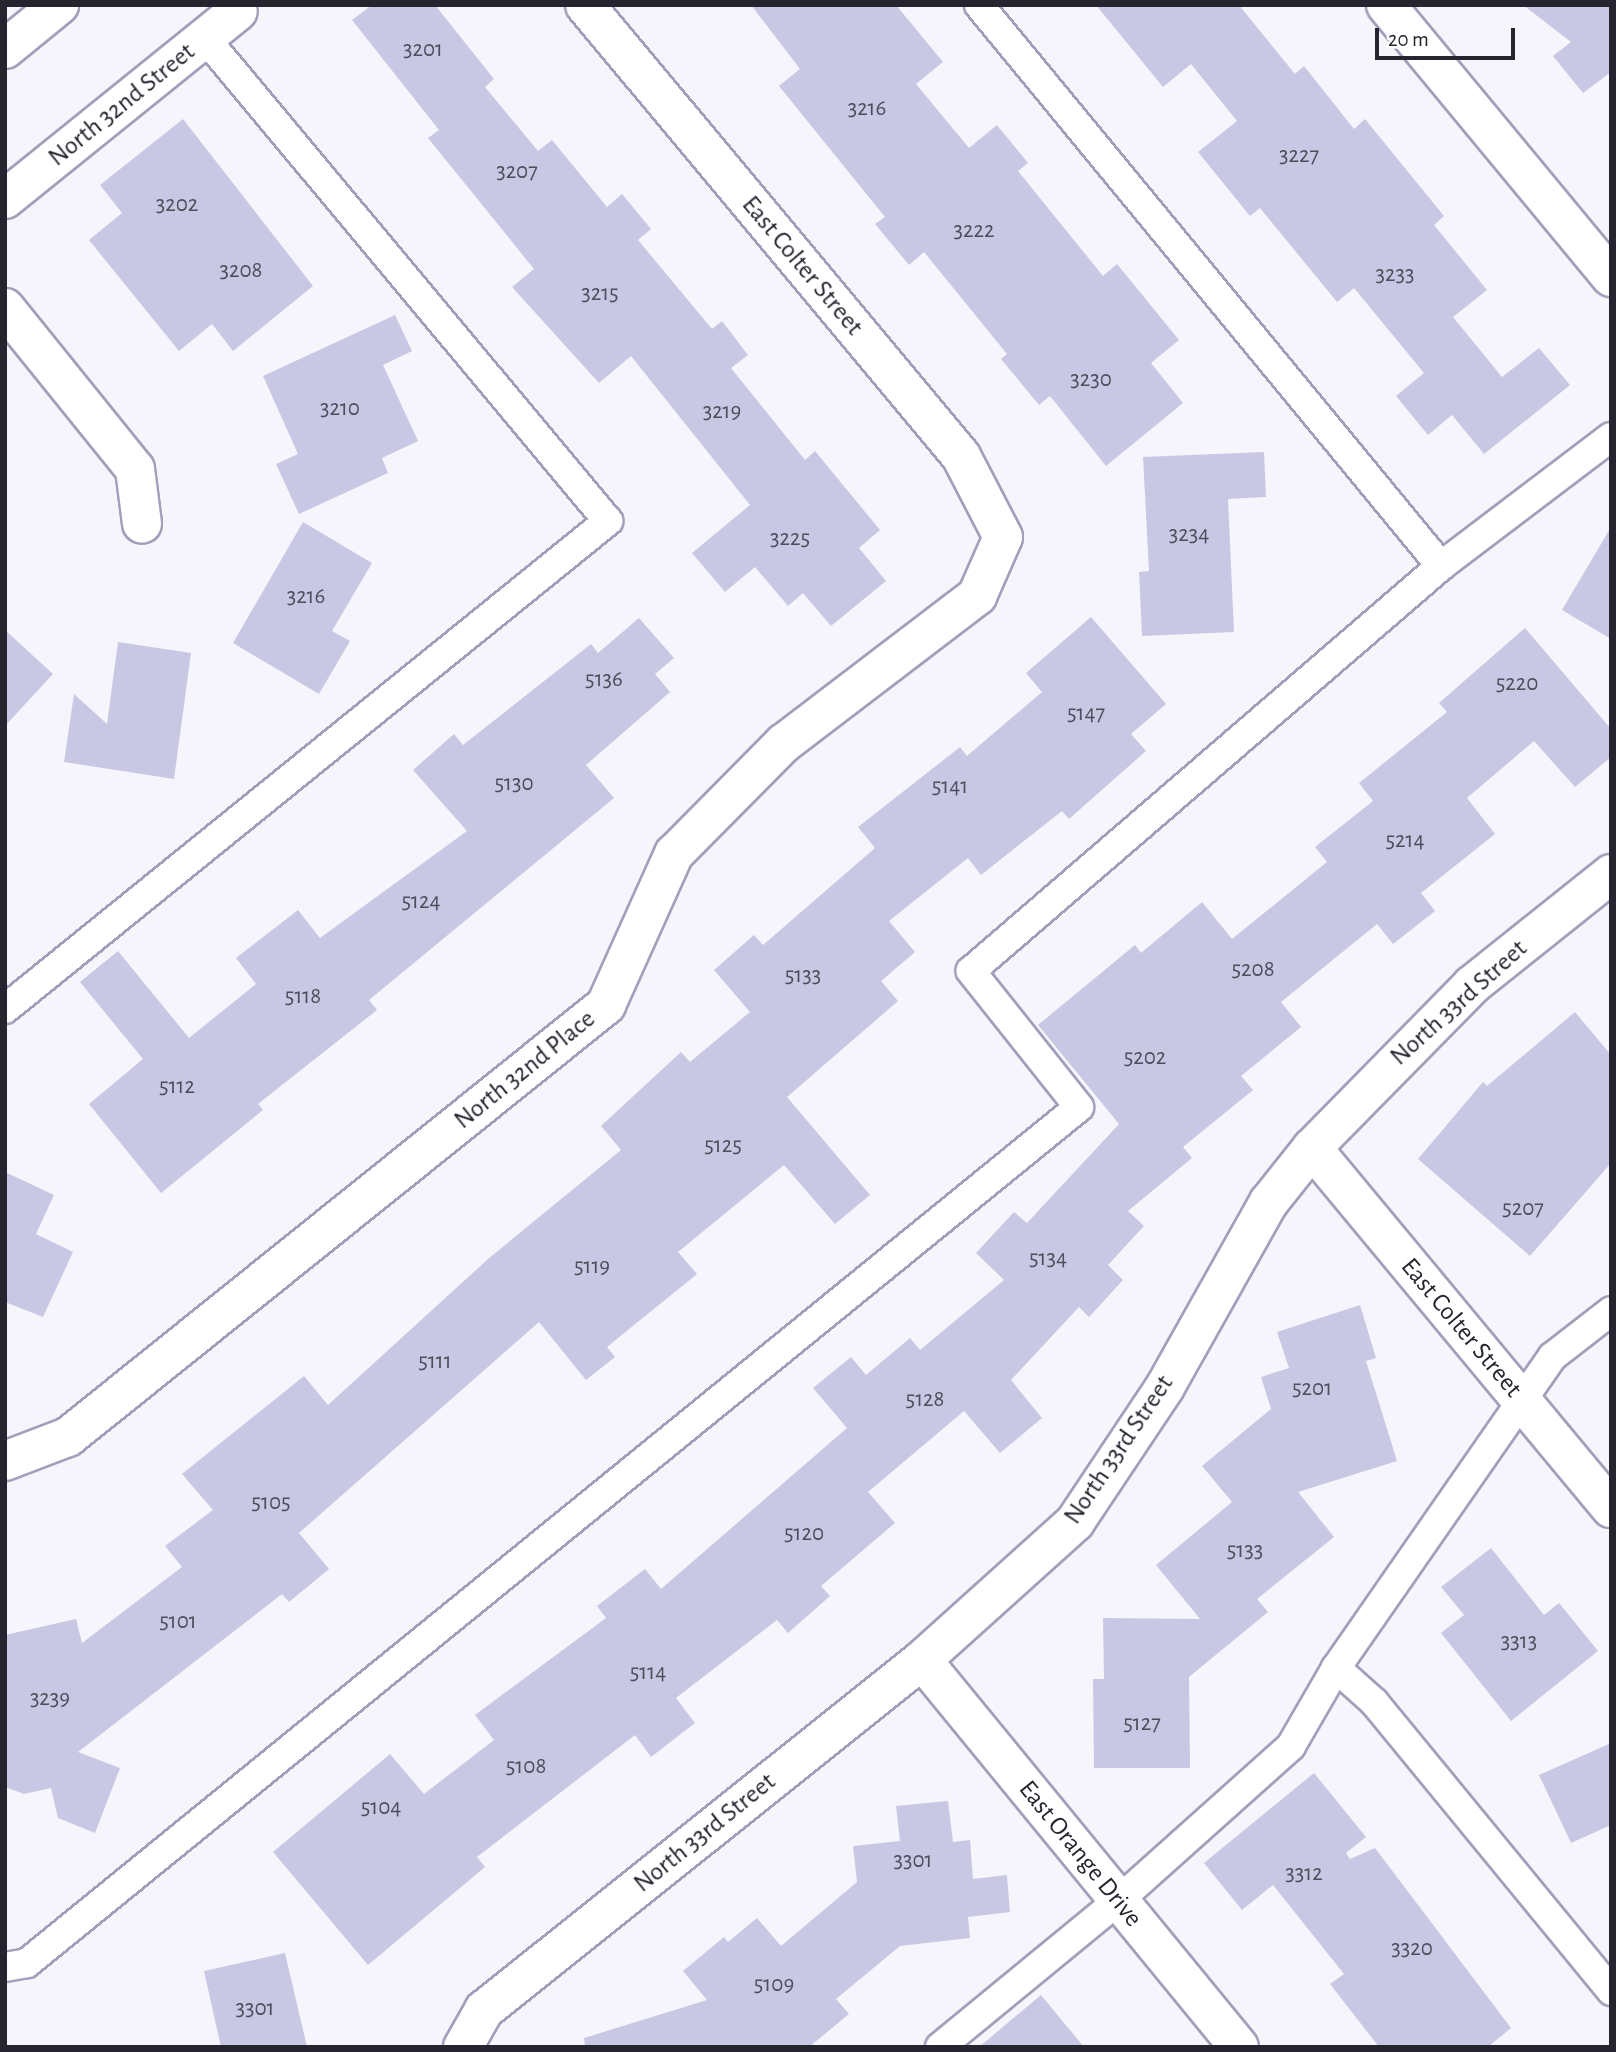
<!DOCTYPE html>
<html>
<head>
<meta charset="utf-8">
<style>
	body { margin:0 }
	#map { position:relative; width:1616px; height:2052px; overflow:hidden; background:#f5f5fb; font-family:"Alegreya Sans",sans-serif }
	div>[style] { position:absolute }
	.building>* { inset:0; background:#c9c8e4 }
	.roads { filter:drop-shadow(2px 0 #a19fba) drop-shadow(-2px 0 #a19fba) drop-shadow(0 2px #a19fba) drop-shadow(0 -2px #a19fba) }
	.lane>* { height:28px; margin:-14px; padding:0 14px; transform-origin:14px; border-radius:14px; background:#fff }
	.street>* { height:38px; margin:-19px; padding:0 19px; transform-origin:19px; border-radius:19px; background:#fff }
	.secondary>* { height:38px; margin:-19px; padding:0 19px; transform-origin:19px; border-radius:19px; background:#fff }
	span { translate:-50% -50%; white-space:nowrap; text-align:center; line-height:1.15; -webkit-text-stroke:6px #fff; paint-order:stroke }
	.number-label { font-size:23px; color:#4e4d5c }
	.number-label span { -webkit-text-stroke-width:0 }
	.street-label { font-size:26px; color:#25242f }
	.frame { position:absolute; inset:0; border:7px solid #25242f; pointer-events:none }
	.scale { position:absolute; left:1375px; top:28px; width:140px; height:32px; box-sizing:border-box; border:4px solid #25242f; border-top:0; padding-left:9px; font-size:21px; line-height:24px; white-space:nowrap; color:#25242f; -webkit-text-stroke:5px #fff; paint-order:stroke }
</style>
</head>
<body>
<div id="map">
	<div class="building">
		<i style="clip-path:polygon(372px 5px,435px 5px,494px 79px,485px 87px,538px 151px,552px 140px,607px 207px,622px 194px,651px 229px,638px 240px,712px 329px,722px 321px,748px 355px,731px 368px,805px 460px,815px 451px,880px 530px,859px 548px,886px 581px,831px 626px,803px 593px,788px 606px,755px 567px,725px 592px,692px 553px,750px 505px,631px 356px,599px 383px,512px 287px,534px 269px,428px 138px,439px 130px,352px 20px)"></i>
		<i style="clip-path:polygon(751px 5px,896px 5px,943px 62px,916px 84px,969px 148px,997px 125px,1028px 163px,1018px 171px,1103px 276px,1117px 264px,1179px 340px,1151px 363px,1183px 403px,1106px 466px,1050px 396px,1039px 405px,1001px 359px,1007px 354px,924px 252px,909px 265px,875px 224px,885px 217px,779px 86px,800px 69px)"></i>
		<i style="clip-path:polygon(1096px 5px,1239px 5px,1295px 74px,1304px 66px,1354px 129px,1365px 119px,1444px 216px,1434px 225px,1487px 290px,1453px 317px,1502px 377px,1539px 348px,1570px 385px,1484px 454px,1452px 415px,1428px 435px,1396px 396px,1424px 373px,1354px 288px,1337px 302px,1260px 208px,1250px 216px,1198px 152px,1237px 121px,1191px 64px,1163px 87px)"></i>
		<i style="clip-path:polygon(1523px 5px,1611px 5px,1611px 72px,1583px 93px,1553px 56px,1571px 42px)"></i>
		<i style="clip-path:polygon(183px 119px,313px 286px,233px 351px,212px 324px,179px 351px,89px 240px,122px 213px,100px 185px)"></i>
		<i style="clip-path:polygon(395px 315px,412px 351px,383px 365px,418px 441px,382px 458px,388px 473px,299px 514px,276px 464px,298px 454px,263px 376px)"></i>
		<i style="clip-path:polygon(1264px 452px,1266px 497px,1228px 499px,1234px 632px,1142px 636px,1139px 572px,1149px 571px,1143px 457px)"></i>
		<i style="clip-path:polygon(303px 522px,372px 563px,332px 631px,350px 641px,319px 694px,233px 643px)"></i>
		<i style="clip-path:polygon(1611px 527px,1611px 639px,1562px 610px)"></i>
		<i style="clip-path:polygon(1091px 617px,1166px 704px,1131px 734px,1146px 751px,1069px 819px,1062px 811px,981px 875px,968px 858px,889px 921px,915px 952px,881px 981px,898px 1001px,787px 1097px,870px 1195px,835px 1224px,784px 1165px,678px 1252px,697px 1274px,607px 1347px,615px 1357px,586px 1380px,539px 1322px,299px 1533px,329px 1569px,289px 1602px,282px 1594px,78px 1752px,120px 1768px,95px 1833px,58px 1818px,51px 1788px,24px 1794px,5px 1787px,5px 1635px,76px 1619px,82px 1643px,182px 1567px,165px 1546px,213px 1510px,182px 1474px,304px 1376px,328px 1405px,488px 1259px,621px 1150px,601px 1126px,681px 1052px,690px 1062px,750px 1012px,714px 970px,754px 935px,763px 945px,875px 848px,858px 827px,960px 747px,967px 756px,1042px 692px,1026px 673px)"></i>
		<i style="clip-path:polygon(639px 618px,674px 658px,655px 674px,670px 692px,586px 765px,614px 798px,369px 1000px,377px 1010px,258px 1104px,263px 1110px,161px 1193px,89px 1104px,143px 1059px,80px 982px,118px 951px,189px 1038px,256px 984px,236px 958px,298px 910px,320px 938px,467px 831px,413px 770px,454px 734px,463px 745px,591px 644px,598px 653px)"></i>
		<i style="clip-path:polygon(1525px 628px,1611px 729px,1611px 757px,1575px 787px,1534px 741px,1467px 798px,1495px 834px,1421px 893px,1435px 911px,1393px 944px,1377px 924px,1281px 1002px,1301px 1027px,1241px 1076px,1253px 1090px,1183px 1147px,1192px 1158px,1128px 1211px,1144px 1226px,1108px 1265px,1123px 1280px,1089px 1317px,1079px 1307px,1011px 1380px,1042px 1418px,1000px 1453px,964px 1411px,868px 1492px,895px 1523px,821px 1586px,830px 1596px,788px 1633px,777px 1620px,676px 1698px,695px 1723px,651px 1757px,635px 1735px,477px 1857px,485px 1867px,368px 1965px,273px 1852px,390px 1754px,424px 1794px,494px 1740px,475px 1715px,606px 1618px,597px 1606px,645px 1569px,661px 1589px,847px 1428px,813px 1388px,851px 1357px,866px 1375px,910px 1338px,920px 1350px,1004px 1280px,976px 1253px,1014px 1212px,1027px 1223px,1119px 1124px,1038px 1025px,1135px 945px,1141px 953px,1202px 902px,1232px 939px,1327px 862px,1315px 847px,1373px 801px,1359px 783px,1447px 712px,1439px 703px)"></i>
		<i style="clip-path:polygon(5px 630px,53px 674px,5px 726px)"></i>
		<i style="clip-path:polygon(118px 642px,191px 653px,174px 779px,64px 762px,74px 694px,107px 724px)"></i>
		<i style="clip-path:polygon(1575px 1012px,1611px 1055px,1611px 1163px,1530px 1256px,1418px 1159px,1483px 1082px,1487px 1086px)"></i>
		<i style="clip-path:polygon(5px 1172px,54px 1195px,36px 1234px,73px 1252px,43px 1317px,5px 1302px)"></i>
		<i style="clip-path:polygon(1360px 1305px,1376px 1358px,1366px 1361px,1397px 1461px,1298px 1492px,1334px 1537px,1257px 1599px,1268px 1612px,1189px 1677px,1190px 1768px,1094px 1768px,1093px 1679px,1104px 1679px,1103px 1618px,1200px 1619px,1156px 1565px,1232px 1502px,1202px 1466px,1271px 1409px,1261px 1377px,1289px 1368px,1277px 1332px)"></i>
		<i style="clip-path:polygon(1491px 1548px,1544px 1615px,1559px 1603px,1598px 1651px,1511px 1721px,1441px 1633px,1464px 1615px,1441px 1587px)"></i>
		<i style="clip-path:polygon(1611px 1743px,1611px 1825px,1571px 1843px,1539px 1775px)"></i>
		<i style="clip-path:polygon(1314px 1773px,1366px 1837px,1346px 1853px,1350px 1859px,1375px 1848px,1511px 2028px,1488px 2047px,1379px 2047px,1330px 1984px,1344px 1974px,1273px 1885px,1242px 1910px,1204px 1863px)"></i>
		<i style="clip-path:polygon(948px 1801px,953px 1842px,970px 1840px,973px 1879px,1007px 1875px,1010px 1912px,968px 1917px,970px 1938px,900px 1946px,836px 1999px,849px 2014px,809px 2047px,585px 2047px,584px 2038px,707px 2000px,683px 1971px,724px 1937px,728px 1942px,757px 1918px,781px 1946px,857px 1882px,853px 1846px,900px 1841px,896px 1806px)"></i>
		<i style="clip-path:polygon(285px 1953px,307px 2047px,221px 2047px,204px 1971px)"></i>
		<i style="clip-path:polygon(1041px 1995px,1084px 2047px,979px 2047px)"></i>
	</div>
	<div class="roads">
		<div class="lane">
			<i style="left:979px;top:5px;width:727px;rotate:50.53deg"></i>
			<i style="left:5px;top:1009px;width:776px;rotate:-38.98deg"></i>
			<i style="left:608px;top:521px;width:629px;rotate:-129.84deg"></i>
			<i style="left:1336px;top:1668px;width:51px;rotate:41.8deg"></i>
			<i style="left:1374px;top:1702px;width:374px;rotate:50.6deg"></i>
			<i style="left:5px;top:1967px;width:22px;rotate:-10deg"></i>
			<i style="left:27px;top:1963px;width:1356px;rotate:-39.13deg"></i>
			<i style="left:1079px;top:1107px;width:174px;rotate:-128.5deg"></i>
			<i style="left:971px;top:971px;width:620px;rotate:-40.75deg"></i>
			<i style="left:1441px;top:566px;width:213px;rotate:-37.2deg"></i>
			<i style="left:940px;top:2047px;width:232px;rotate:-39.4deg"></i>
			<i style="left:1119px;top:1900px;width:231px;rotate:-41.8deg"></i>
			<i style="left:1291px;top:1746px;width:90px;rotate:-60deg"></i>
			<i style="left:1336px;top:1668px;width:379px;rotate:-55.2deg"></i>
			<i style="left:1552px;top:1357px;width:75px;rotate:-37.9deg"></i>
		</div>
		<div class="street">
			<i style="left:1386px;top:5px;width:353px;rotate:50.4deg"></i>
			<i style="left:5px;top:199px;width:299px;rotate:-38.9deg"></i>
			<i style="left:5px;top:308px;width:207px;rotate:51.1deg"></i>
			<i style="left:135px;top:469px;width:55px;rotate:82.7deg"></i>
			<i style="left:1312px;top:1148px;width:468px;rotate:50.3deg"></i>
			<i style="left:5px;top:1461px;width:67px;rotate:-20.9deg"></i>
			<i style="left:68px;top:1437px;width:690px;rotate:-38.76deg"></i>
			<i style="left:606px;top:1005px;width:166px;rotate:-65.8deg"></i>
			<i style="left:674px;top:854px;width:156px;rotate:-45.3deg"></i>
			<i style="left:784px;top:743px;width:243px;rotate:-37.3deg"></i>
			<i style="left:977px;top:596px;width:64px;rotate:-66.2deg"></i>
			<i style="left:1003px;top:537px;width:91px;rotate:-117.4deg"></i>
			<i style="left:961px;top:456px;width:587px;rotate:-129.82deg"></i>
			<i style="left:922px;top:1660px;width:500px;rotate:50.68deg"></i>
			<i style="left:463px;top:2047px;width:43px;rotate:-60.4deg"></i>
			<i style="left:484px;top:2010px;width:561px;rotate:-38.63deg"></i>
			<i style="left:922px;top:1660px;width:206px;rotate:-42deg"></i>
			<i style="left:1075px;top:1522px;width:162px;rotate:-56.3deg"></i>
			<i style="left:1165px;top:1387px;width:212px;rotate:-60.7deg"></i>
			<i style="left:1269px;top:1202px;width:69px;rotate:-51.5deg"></i>
			<i style="left:1312px;top:1148px;width:228px;rotate:-45.5deg"></i>
			<i style="left:1472px;top:985px;width:178px;rotate:-38.6deg"></i>
		</div>
		<div class="secondary">
			<i style="left:5px;top:49px;width:70px;rotate:-39.2deg"></i>
		</div>
	</div>
	<div class="number-label">
		<span style="left:423px;top:50px">3201</span>
		<span style="left:867px;top:109px">3216</span>
		<span style="left:1299px;top:156px">3227</span>
		<span style="left:517px;top:172px">3207</span>
		<span style="left:177px;top:205px">3202</span>
		<span style="left:974px;top:231px">3222</span>
		<span style="left:241px;top:271px">3208</span>
		<span style="left:1395px;top:275px">3233</span>
		<span style="left:600px;top:294px">3215</span>
		<span style="left:1091px;top:380px">3230</span>
		<span style="left:340px;top:409px">3210</span>
		<span style="left:722px;top:412px">3219</span>
		<span style="left:1189px;top:535px">3234</span>
		<span style="left:790px;top:539px">3225</span>
		<span style="left:306px;top:597px">3216</span>
		<span style="left:604px;top:680px">5136</span>
		<span style="left:1517px;top:684px">5220</span>
		<span style="left:1086px;top:714px">5147</span>
		<span style="left:514px;top:784px">5130</span>
		<span style="left:950px;top:787px">5141</span>
		<span style="left:1405px;top:841px">5214</span>
		<span style="left:421px;top:902px">5124</span>
		<span style="left:1253px;top:970px">5208</span>
		<span style="left:803px;top:976px">5133</span>
		<span style="left:303px;top:997px">5118</span>
		<span style="left:1145px;top:1058px">5202</span>
		<span style="left:177px;top:1087px">5112</span>
		<span style="left:723px;top:1146px">5125</span>
		<span style="left:1523px;top:1209px">5207</span>
		<span style="left:1048px;top:1259px">5134</span>
		<span style="left:592px;top:1267px">5119</span>
		<span style="left:435px;top:1362px">5111</span>
		<span style="left:1312px;top:1389px">5201</span>
		<span style="left:925px;top:1400px">5128</span>
		<span style="left:271px;top:1503px">5105</span>
		<span style="left:804px;top:1534px">5120</span>
		<span style="left:1245px;top:1551px">5133</span>
		<span style="left:178px;top:1622px">5101</span>
		<span style="left:1519px;top:1642px">3313</span>
		<span style="left:648px;top:1673px">5114</span>
		<span style="left:50px;top:1699px">3239</span>
		<span style="left:1142px;top:1724px">5127</span>
		<span style="left:526px;top:1767px">5108</span>
		<span style="left:381px;top:1808px">5104</span>
		<span style="left:913px;top:1861px">3301</span>
		<span style="left:1304px;top:1874px">3312</span>
		<span style="left:1412px;top:1949px">3320</span>
		<span style="left:774px;top:1985px">5109</span>
		<span style="left:255px;top:2009px">3301</span>
	</div>
	<div class="street-label">
		<span style="left:122px;top:105px;rotate:-39deg">North 32nd Street</span>
		<span style="left:802px;top:266px;rotate:50deg">East Colter Street</span>
		<span style="left:1459px;top:1003px;rotate:-42deg">North 33rd Street</span>
		<span style="left:525px;top:1070px;rotate:-39deg">North 32nd Place</span>
		<span style="left:1461px;top:1328px;rotate:50deg">East Colter Street</span>
		<span style="left:1119px;top:1450px;rotate:-56deg">North 33rd Street</span>
		<span style="left:705px;top:1833px;rotate:-39deg">North 33rd Street</span>
		<span style="left:1080px;top:1854px;rotate:51deg">East Orange Drive</span>
	</div>
	<div class="frame"></div>
	<div class="scale">20 m</div>
</div>
</body>
</html>
